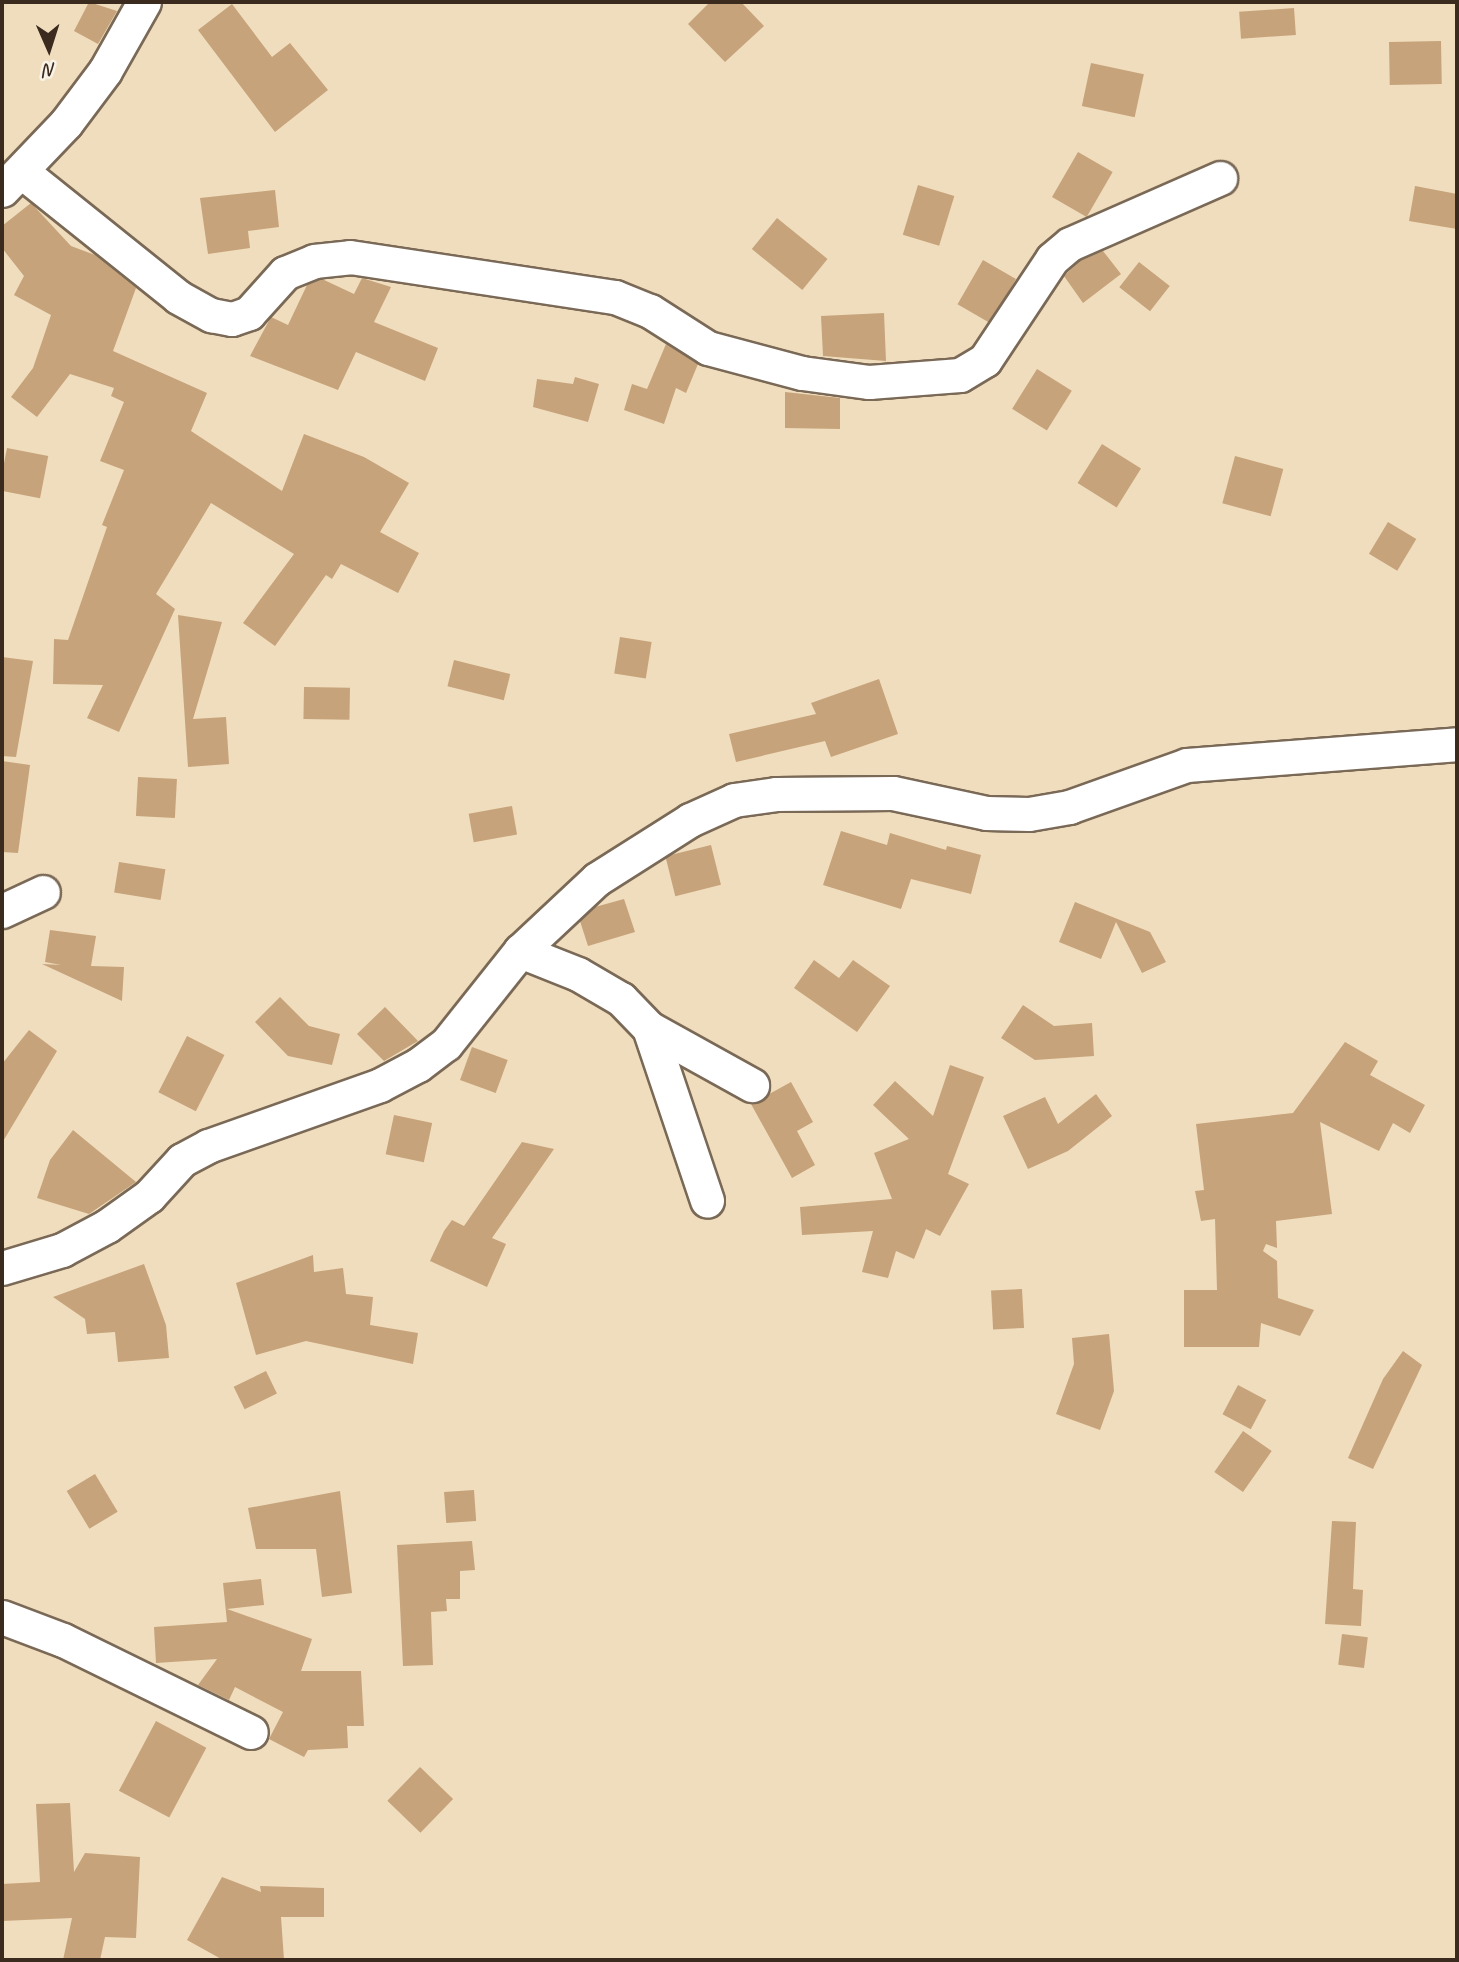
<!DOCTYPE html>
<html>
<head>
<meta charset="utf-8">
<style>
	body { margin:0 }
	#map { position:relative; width:1459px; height:1962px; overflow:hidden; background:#f0ddbd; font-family:Caveat,sans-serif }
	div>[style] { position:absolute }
	.building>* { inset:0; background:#c6a37a; transform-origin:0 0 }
	.roads { filter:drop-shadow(2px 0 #7a6956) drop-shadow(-2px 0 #7a6956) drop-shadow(0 2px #7a6956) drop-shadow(0 -2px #7a6956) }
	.minor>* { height:33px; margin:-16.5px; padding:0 16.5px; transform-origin:16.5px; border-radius:16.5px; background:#fff }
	span { translate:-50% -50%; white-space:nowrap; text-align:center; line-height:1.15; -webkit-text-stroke:7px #f7f3e8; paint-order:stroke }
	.frame { position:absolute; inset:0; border:4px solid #3b2a1e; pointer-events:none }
	.north { position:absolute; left:14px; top:14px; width:70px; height:70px; -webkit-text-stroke:5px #f7f3e8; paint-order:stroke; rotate:177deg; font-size:19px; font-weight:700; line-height:28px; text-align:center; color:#3b2a1e }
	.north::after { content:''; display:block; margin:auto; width:24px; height:32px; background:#3b2a1e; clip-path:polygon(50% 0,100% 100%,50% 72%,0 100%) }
</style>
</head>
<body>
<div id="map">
	<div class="building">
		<i style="clip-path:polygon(89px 2px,117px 11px,98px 44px,74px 31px)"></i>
		<i style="clip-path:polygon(710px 2px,741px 2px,764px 26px,725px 62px,688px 24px)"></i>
		<i style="clip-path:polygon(232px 4px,272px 57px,290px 43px,328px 90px,275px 132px,198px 30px)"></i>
		<i style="left:1294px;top:8px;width:27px;height:55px;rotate:86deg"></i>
		<i style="left:1441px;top:41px;width:43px;height:52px;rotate:89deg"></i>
		<i style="left:1091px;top:63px;width:54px;height:44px;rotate:12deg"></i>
		<i style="left:1078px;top:152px;width:40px;height:52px;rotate:30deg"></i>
		<i style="left:918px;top:185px;width:38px;height:52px;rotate:17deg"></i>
		<i style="clip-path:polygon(1415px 186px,1457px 194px,1457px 229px,1409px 221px)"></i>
		<i style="clip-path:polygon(275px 190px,279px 227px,248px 231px,250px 248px,208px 254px,200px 198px)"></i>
		<i style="clip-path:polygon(31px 203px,71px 246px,95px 255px,136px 288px,113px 351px,207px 393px,191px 431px,282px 491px,304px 434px,364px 457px,409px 483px,380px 532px,419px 553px,398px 593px,341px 564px,332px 579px,326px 575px,275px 646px,243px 623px,294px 554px,211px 503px,156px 594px,175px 609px,119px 732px,87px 718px,103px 685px,53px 684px,54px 639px,68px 640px,107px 527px,102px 525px,124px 470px,100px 461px,124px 402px,111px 396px,114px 388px,70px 374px,37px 417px,11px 397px,33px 368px,51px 315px,14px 295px,24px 276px,2px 248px,2px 226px)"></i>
		<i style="left:777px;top:218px;width:65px;height:40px;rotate:39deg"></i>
		<i style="clip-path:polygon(1103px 251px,1121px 274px,1083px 303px,1064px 276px,1080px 261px)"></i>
		<i style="left:983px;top:260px;width:38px;height:51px;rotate:30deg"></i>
		<i style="left:1139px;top:262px;width:39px;height:32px;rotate:38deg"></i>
		<i style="clip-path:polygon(362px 278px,391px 287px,374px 322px,438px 348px,425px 381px,356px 352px,338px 390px,250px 356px,271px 317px,288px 325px,307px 285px,322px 279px,354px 294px)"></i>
		<i style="clip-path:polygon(884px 313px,886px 361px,823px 356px,821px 316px)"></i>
		<i style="clip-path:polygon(666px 344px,698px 364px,686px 393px,676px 388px,664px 424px,624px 410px,632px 384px,647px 389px)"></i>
		<i style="left:1037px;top:369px;width:41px;height:47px;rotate:32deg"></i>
		<i style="clip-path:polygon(575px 377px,599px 384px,588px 422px,533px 407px,537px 379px,573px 384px)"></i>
		<i style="clip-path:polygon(785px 392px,840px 398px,840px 429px,785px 428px)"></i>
		<i style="left:1102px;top:444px;width:46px;height:46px;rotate:32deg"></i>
		<i style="left:7px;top:448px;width:42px;height:43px;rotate:11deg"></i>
		<i style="left:1235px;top:456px;width:50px;height:49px;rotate:15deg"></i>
		<i style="left:1388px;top:522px;width:33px;height:37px;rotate:31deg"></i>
		<i style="clip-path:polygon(178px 615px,222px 622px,193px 719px,226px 717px,229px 764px,188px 767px)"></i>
		<i style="left:620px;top:637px;width:32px;height:37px;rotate:9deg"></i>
		<i style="clip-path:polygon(2px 657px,33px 661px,16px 757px,2px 756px)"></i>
		<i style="left:454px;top:660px;width:58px;height:27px;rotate:14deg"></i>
		<i style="clip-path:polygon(879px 679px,898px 734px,831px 757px,825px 741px,736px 762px,729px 734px,816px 714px,811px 703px)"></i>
		<i style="left:304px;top:687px;width:46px;height:32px;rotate:1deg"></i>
		<i style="clip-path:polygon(2px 761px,30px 765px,18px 853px,2px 852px)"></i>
		<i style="left:138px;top:777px;width:39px;height:39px;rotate:3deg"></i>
		<i style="left:512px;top:806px;width:29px;height:44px;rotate:80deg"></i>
		<i style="clip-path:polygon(841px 831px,887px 845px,890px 833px,946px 850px,947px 846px,981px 855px,971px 894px,911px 879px,901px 909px,823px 885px)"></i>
		<i style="left:711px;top:845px;width:41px;height:47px;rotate:76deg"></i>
		<i style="left:119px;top:862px;width:47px;height:31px;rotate:9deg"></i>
		<i style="clip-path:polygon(624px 899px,635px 932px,588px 946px,580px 921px,595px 907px)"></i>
		<i style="clip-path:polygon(1075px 902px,1150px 932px,1166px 962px,1142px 973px,1116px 922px,1101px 959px,1059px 942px)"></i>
		<i style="clip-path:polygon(50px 930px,96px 936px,91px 966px,124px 967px,122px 1001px,42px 964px,61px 965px,45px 962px)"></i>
		<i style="clip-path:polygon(814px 960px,839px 978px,853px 960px,890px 986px,857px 1032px,794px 988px)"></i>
		<i style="clip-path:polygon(280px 997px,309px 1026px,340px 1034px,332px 1065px,288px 1056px,255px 1022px)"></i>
		<i style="clip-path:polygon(1023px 1005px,1054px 1026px,1092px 1023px,1094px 1056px,1035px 1060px,1001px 1038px)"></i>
		<i style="clip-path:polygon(385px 1007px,418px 1041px,384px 1061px,357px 1034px)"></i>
		<i style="clip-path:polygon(29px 1030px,57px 1051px,2px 1143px,2px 1064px)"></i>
		<i style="left:187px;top:1036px;width:42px;height:63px;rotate:27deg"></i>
		<i style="clip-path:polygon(1345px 1042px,1378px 1061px,1370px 1075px,1425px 1105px,1410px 1133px,1393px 1123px,1379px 1151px,1320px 1122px,1332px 1214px,1276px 1221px,1277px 1248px,1266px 1244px,1263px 1251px,1277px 1261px,1278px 1298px,1314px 1310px,1300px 1336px,1261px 1323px,1259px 1347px,1184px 1347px,1184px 1290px,1217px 1290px,1215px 1219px,1201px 1221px,1195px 1191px,1204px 1190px,1196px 1124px,1293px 1113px)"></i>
		<i style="left:472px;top:1047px;width:38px;height:35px;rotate:20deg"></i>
		<i style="clip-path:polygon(950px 1065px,984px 1077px,948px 1174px,969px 1184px,940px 1236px,926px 1229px,914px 1259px,896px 1251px,888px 1278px,862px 1272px,873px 1231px,802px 1235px,800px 1207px,892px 1199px,874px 1153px,909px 1139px,873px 1105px,895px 1081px,933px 1116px)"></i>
		<i style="clip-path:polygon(791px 1082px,813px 1122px,797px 1131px,815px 1165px,792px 1178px,751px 1104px)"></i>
		<i style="clip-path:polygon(1096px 1094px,1112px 1116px,1068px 1151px,1028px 1169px,1003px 1116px,1045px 1097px,1058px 1124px)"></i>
		<i style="left:394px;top:1115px;width:39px;height:40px;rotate:12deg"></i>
		<i style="clip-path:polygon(73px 1130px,136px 1182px,89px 1214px,37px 1198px,50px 1160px)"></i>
		<i style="clip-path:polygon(522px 1142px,554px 1149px,492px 1238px,506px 1244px,487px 1287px,430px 1261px,444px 1231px,452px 1220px,464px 1226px)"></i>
		<i style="clip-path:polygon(313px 1255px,314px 1272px,343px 1268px,346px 1294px,373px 1297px,370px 1325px,418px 1333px,413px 1364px,306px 1341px,256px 1355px,236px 1283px)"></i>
		<i style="clip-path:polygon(144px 1264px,166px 1325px,169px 1358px,118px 1362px,115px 1332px,87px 1334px,85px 1319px,53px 1297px)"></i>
		<i style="left:1022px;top:1289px;width:39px;height:31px;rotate:87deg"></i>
		<i style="clip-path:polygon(1109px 1334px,1114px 1391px,1100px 1430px,1056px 1414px,1074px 1364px,1072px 1338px)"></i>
		<i style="clip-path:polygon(1403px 1351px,1422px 1365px,1373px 1469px,1348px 1458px,1383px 1379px)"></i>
		<i style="left:266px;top:1371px;width:25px;height:36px;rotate:64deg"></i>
		<i style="left:1238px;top:1385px;width:32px;height:33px;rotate:28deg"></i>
		<i style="left:1243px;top:1431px;width:35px;height:50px;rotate:35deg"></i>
		<i style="left:95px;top:1474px;width:44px;height:33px;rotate:59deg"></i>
		<i style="left:474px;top:1490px;width:31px;height:30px;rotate:86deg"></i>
		<i style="clip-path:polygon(340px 1491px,352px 1593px,322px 1597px,316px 1549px,256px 1549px,248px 1508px)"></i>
		<i style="clip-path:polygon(1332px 1521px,1356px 1522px,1353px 1589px,1363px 1590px,1361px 1626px,1325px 1624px)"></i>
		<i style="clip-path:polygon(472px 1541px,475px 1570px,460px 1571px,460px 1599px,446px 1599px,447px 1611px,431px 1612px,433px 1665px,403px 1666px,397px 1545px)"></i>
		<i style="clip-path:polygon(261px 1579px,264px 1605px,227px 1609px,312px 1639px,301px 1671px,361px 1671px,364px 1726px,347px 1726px,348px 1748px,308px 1750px,304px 1757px,269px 1739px,283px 1712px,235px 1687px,229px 1700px,198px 1685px,217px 1659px,156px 1663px,154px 1627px,227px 1622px,223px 1583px)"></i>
		<i style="left:1342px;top:1634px;width:26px;height:31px;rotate:7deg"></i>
		<i style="left:156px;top:1721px;width:57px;height:79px;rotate:28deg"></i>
		<i style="left:420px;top:1767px;width:46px;height:47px;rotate:44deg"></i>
		<i style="clip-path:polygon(70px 1803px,74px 1872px,85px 1853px,140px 1857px,136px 1938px,105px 1937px,100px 1960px,63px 1960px,72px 1918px,2px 1921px,2px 1884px,40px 1882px,36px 1804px)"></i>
		<i style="clip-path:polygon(222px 1877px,261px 1892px,260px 1886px,324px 1888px,324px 1917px,281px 1917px,284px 1960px,223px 1960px,187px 1940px)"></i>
	</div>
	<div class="roads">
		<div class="minor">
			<i style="left:21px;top:171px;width:201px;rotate:38.7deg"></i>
			<i style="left:178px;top:297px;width:38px;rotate:29deg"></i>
			<i style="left:211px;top:315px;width:21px;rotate:11deg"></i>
			<i style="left:232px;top:319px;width:18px;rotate:-19deg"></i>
			<i style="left:249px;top:313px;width:54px;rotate:-48deg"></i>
			<i style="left:285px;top:273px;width:31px;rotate:-22deg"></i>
			<i style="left:314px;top:261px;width:36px;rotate:-6deg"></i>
			<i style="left:350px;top:257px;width:268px;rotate:8.6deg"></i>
			<i style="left:615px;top:297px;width:38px;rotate:22deg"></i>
			<i style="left:650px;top:311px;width:69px;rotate:32.5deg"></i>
			<i style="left:708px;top:348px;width:97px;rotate:14.9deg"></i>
			<i style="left:802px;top:373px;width:68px;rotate:7.7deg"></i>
			<i style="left:869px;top:382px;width:91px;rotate:-4.4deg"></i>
			<i style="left:960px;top:375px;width:29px;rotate:-31deg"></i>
			<i style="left:985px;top:360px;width:121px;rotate:-56.4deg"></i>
			<i style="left:1052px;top:259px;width:23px;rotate:-40deg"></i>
			<i style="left:1070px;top:244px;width:164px;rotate:-23.7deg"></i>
			<i style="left:2px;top:190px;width:93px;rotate:-46.3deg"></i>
			<i style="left:66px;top:123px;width:65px;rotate:-53.1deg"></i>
			<i style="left:105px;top:71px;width:79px;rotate:-60.5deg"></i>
			<i style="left:2px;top:911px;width:45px;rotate:-24.9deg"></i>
			<i style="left:520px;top:951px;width:62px;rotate:21.6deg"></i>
			<i style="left:578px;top:974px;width:50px;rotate:30.2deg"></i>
			<i style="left:621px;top:999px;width:40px;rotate:46deg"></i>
			<i style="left:649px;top:1028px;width:118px;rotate:29deg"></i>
			<i style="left:649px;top:1028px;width:182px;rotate:71.4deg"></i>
			<i style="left:2px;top:1268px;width:63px;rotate:-16.7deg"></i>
			<i style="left:62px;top:1250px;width:51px;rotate:-28.1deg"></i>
			<i style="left:107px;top:1226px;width:52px;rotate:-35.5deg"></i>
			<i style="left:149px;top:1196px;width:49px;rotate:-47.5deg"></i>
			<i style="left:182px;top:1160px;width:30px;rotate:-28deg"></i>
			<i style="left:208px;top:1146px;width:182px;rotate:-19.5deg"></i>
			<i style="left:380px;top:1085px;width:43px;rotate:-27.8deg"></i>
			<i style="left:418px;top:1065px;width:35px;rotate:-37deg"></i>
			<i style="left:446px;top:1044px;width:119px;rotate:-51.5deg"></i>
			<i style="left:520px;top:951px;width:105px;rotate:-43.1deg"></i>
			<i style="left:597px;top:879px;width:110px;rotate:-32.4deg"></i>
			<i style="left:690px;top:820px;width:48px;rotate:-24.4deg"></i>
			<i style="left:734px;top:800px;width:42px;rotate:-8.1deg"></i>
			<i style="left:776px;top:794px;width:117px;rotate:-0.5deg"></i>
			<i style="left:893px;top:793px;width:95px;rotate:12.1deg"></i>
			<i style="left:986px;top:813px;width:43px;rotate:1.3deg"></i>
			<i style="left:1029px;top:814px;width:41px;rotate:-9.9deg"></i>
			<i style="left:1069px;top:807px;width:125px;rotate:-19.6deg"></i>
			<i style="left:1187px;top:765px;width:271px;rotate:-4.4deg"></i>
			<i style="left:2px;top:1617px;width:65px;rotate:20.7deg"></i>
			<i style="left:63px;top:1640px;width:209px;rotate:26.1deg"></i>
		</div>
	</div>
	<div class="frame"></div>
	<div class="north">N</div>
</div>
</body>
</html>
